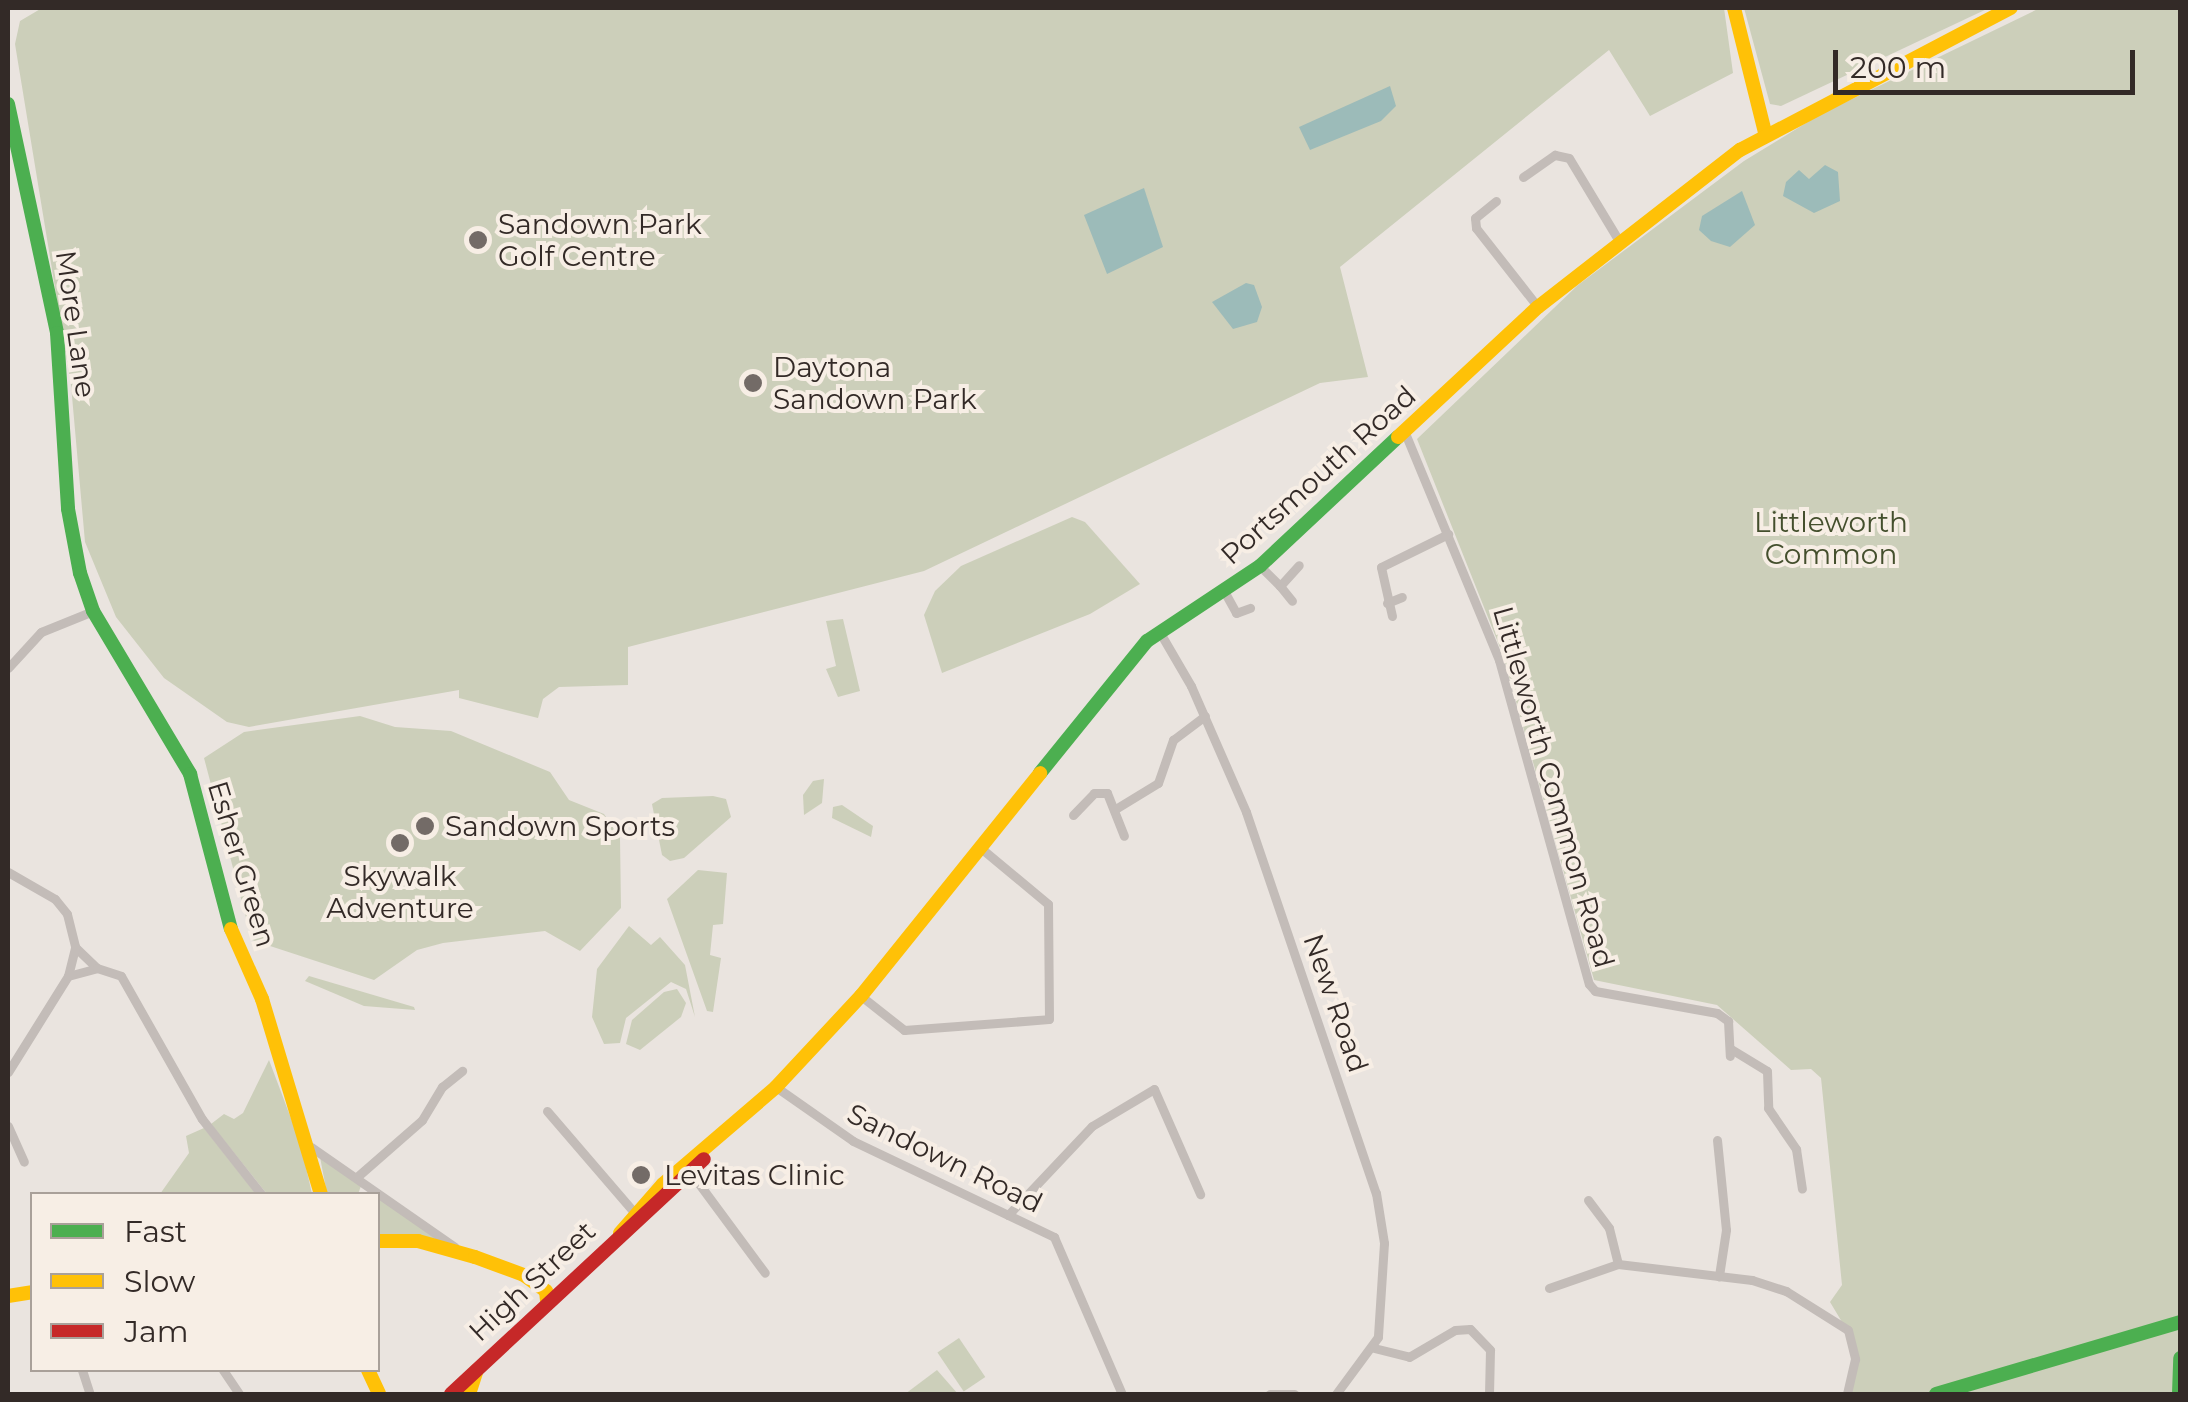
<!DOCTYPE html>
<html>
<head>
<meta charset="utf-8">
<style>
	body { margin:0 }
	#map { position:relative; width:2188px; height:1402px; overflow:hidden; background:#eae4df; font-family:Montserrat,sans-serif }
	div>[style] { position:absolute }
	.green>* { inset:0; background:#cccfba; transform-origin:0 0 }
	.water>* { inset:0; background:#9cbbb9 }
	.stream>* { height:2.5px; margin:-1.25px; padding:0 1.25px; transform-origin:1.25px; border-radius:1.25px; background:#9cbbb9 }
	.street>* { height:9px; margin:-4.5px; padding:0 4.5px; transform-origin:4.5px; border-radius:4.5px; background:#c3bcb8 }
	.fast>* { height:14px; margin:-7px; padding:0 7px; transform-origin:7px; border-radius:7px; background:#4caf50 }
	.slow>* { height:14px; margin:-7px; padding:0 7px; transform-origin:7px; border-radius:7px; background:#ffc107 }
	.jam>* { height:14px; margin:-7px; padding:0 7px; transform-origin:7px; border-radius:7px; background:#c62828 }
	.dots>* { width:28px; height:28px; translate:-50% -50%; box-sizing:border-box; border:5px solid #f7eee5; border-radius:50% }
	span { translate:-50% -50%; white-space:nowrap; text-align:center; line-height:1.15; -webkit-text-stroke:8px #f7eee5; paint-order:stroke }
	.poi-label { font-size:28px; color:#332a27 }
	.left { translate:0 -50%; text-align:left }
	.street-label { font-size:28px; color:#332a27 }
	.park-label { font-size:28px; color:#444f2d }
	.frame { position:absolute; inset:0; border:10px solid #332a27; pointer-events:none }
	.legend { position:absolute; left:30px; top:1192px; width:350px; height:180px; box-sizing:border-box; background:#f7eee5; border:2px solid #a9a099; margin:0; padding:12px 18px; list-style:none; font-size:30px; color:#332a27 }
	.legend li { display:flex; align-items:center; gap:20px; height:50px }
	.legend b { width:50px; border:2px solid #a9a099 }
	.scale { position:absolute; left:1833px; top:50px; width:302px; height:45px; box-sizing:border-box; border:5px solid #332a27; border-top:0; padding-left:12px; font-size:30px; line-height:35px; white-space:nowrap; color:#332a27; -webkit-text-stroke:8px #f7eee5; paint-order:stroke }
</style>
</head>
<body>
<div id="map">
	<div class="green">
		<i style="clip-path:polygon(42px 8px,1724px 8px,1733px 73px,1650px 116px,1609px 50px,1340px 267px,1368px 377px,1320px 383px,924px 571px,628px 647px,628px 685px,559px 687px,543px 699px,538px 718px,459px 698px,459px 690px,249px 727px,227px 722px,164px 678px,116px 617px,85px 542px,71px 385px,15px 44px,20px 21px)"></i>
		<i style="clip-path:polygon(1744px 8px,1989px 8px,1781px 106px,1770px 104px)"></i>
		<i style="clip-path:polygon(2040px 8px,2180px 8px,2180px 1394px,1847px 1394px,1854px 1342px,1830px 1302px,1842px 1285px,1821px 1078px,1811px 1069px,1791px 1070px,1717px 1005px,1594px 980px,1503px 655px,1417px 439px,1578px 285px,1744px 161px,1819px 115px)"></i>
		<i style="clip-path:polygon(1072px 517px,1085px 522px,1140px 584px,1090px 614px,942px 673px,924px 615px,935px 591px,961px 566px)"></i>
		<i style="clip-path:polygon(843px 619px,860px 691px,838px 697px,826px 669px,836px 666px,826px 621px)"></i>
		<i style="clip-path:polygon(360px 716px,395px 727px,451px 731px,550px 772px,569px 800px,604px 814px,620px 838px,621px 908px,580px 951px,545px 931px,443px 943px,417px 950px,374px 980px,252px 940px,204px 758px,244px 732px)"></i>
		<i style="clip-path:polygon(824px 779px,822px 803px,804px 815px,803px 795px,813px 781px)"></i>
		<i style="clip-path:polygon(713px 796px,726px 799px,731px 817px,684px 858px,670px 861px,662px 855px,652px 804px,662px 798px)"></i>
		<i style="clip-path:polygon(842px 805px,873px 826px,871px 837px,832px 818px,833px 807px)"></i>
		<i style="clip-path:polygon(698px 870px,727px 873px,723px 924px,713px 925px,710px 955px,721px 958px,713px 1012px,707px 1011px,667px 899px)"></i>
		<i style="clip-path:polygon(629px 926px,651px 945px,660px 937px,685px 965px,695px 1017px,686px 989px,671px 982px,626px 1018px,620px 1043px,604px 1044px,592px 1017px,597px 969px)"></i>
		<i style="clip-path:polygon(309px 976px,414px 1007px,415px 1010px,364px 1006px,305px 981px)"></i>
		<i style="clip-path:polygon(677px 989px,686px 1003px,681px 1017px,640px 1050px,626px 1044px,632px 1020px,664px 992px)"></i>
		<i style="clip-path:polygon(269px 1060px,301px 1145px,312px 1194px,267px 1194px,211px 1124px,224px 1114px,234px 1119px,243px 1113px)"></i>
		<i style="clip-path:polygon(204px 1128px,256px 1194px,160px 1194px,189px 1153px,186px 1136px)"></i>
		<i style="clip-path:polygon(320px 1157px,361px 1186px,358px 1194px,327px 1194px)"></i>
		<i style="clip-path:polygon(378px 1195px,446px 1243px,378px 1236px)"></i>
		<i style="left:959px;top:1338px;width:47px;height:26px;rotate:56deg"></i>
		<i style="clip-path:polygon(937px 1370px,958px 1394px,905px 1394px)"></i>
	</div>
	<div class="water">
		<i style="clip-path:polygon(1390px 86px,1396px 106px,1381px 121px,1310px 150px,1299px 127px)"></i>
		<i style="clip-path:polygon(1825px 165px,1838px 172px,1840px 201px,1814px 213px,1783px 196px,1786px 182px,1799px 170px,1809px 179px)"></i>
		<i style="clip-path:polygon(1144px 188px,1163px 247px,1107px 274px,1084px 215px)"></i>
		<i style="clip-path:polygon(1742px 191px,1755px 225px,1730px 247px,1711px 241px,1699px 230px,1702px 216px)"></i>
		<i style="clip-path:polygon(1246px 283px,1254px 285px,1262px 307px,1257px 322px,1233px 329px,1212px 302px)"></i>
	</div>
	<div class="stream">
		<i style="left:2162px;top:1394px;width:2px"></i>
	</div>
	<div class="street">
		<i style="left:1523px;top:177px;width:39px;rotate:-35deg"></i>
		<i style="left:1555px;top:155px;width:14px;rotate:12deg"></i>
		<i style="left:1569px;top:158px;width:97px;rotate:58.9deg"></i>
		<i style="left:1496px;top:201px;width:27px;rotate:141deg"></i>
		<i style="left:1475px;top:218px;width:10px;rotate:84deg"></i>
		<i style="left:1476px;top:228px;width:100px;rotate:51.9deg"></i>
		<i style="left:1405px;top:433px;width:246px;rotate:67.5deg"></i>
		<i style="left:1499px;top:660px;width:336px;rotate:74.5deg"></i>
		<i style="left:1589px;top:984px;width:9px;rotate:49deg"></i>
		<i style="left:1595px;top:991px;width:124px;rotate:10.2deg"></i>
		<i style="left:1717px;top:1013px;width:14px;rotate:36deg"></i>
		<i style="left:1728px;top:1021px;width:35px;rotate:87deg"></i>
		<i style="left:1260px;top:566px;width:28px;rotate:45deg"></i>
		<i style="left:1280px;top:586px;width:28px;rotate:-48deg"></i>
		<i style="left:1280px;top:586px;width:19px;rotate:51deg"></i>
		<i style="left:1224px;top:591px;width:25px;rotate:61deg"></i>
		<i style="left:1236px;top:613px;width:15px;rotate:-20deg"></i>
		<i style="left:1387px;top:603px;width:16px;rotate:-22deg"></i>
		<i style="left:1392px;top:616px;width:50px;rotate:-102.7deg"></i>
		<i style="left:1381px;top:567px;width:75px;rotate:-26.2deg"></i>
		<i style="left:1159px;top:631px;width:64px;rotate:59.8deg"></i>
		<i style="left:1191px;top:686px;width:137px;rotate:66.4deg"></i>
		<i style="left:1246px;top:812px;width:403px;rotate:71.2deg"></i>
		<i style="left:1376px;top:1193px;width:51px;rotate:80.9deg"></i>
		<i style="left:1384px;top:1243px;width:94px;rotate:93.7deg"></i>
		<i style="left:1378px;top:1337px;width:71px;rotate:126.4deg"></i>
		<i style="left:8px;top:668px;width:49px;rotate:-47.5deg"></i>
		<i style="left:41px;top:632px;width:56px;rotate:-22deg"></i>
		<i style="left:1117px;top:808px;width:48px;rotate:-31.4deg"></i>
		<i style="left:1158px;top:783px;width:46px;rotate:-70.8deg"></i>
		<i style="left:1173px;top:740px;width:40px;rotate:-37deg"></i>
		<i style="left:1073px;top:815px;width:30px;rotate:-46deg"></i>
		<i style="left:1094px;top:793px;width:13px"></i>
		<i style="left:1107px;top:793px;width:46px;rotate:68.4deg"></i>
		<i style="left:8px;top:872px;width:54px;rotate:29.9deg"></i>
		<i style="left:55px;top:899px;width:19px;rotate:51deg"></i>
		<i style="left:67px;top:914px;width:34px;rotate:76deg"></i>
		<i style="left:75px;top:947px;width:30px;rotate:44deg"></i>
		<i style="left:68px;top:976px;width:30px;rotate:-76deg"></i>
		<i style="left:861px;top:996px;width:55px;rotate:38.3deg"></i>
		<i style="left:904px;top:1030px;width:145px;rotate:-4.3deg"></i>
		<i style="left:1049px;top:1019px;width:115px;rotate:-90.5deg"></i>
		<i style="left:1048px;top:904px;width:86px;rotate:-140.2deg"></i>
		<i style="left:1731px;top:1049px;width:42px;rotate:31.4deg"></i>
		<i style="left:1767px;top:1071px;width:37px;rotate:88deg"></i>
		<i style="left:1768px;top:1108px;width:50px;rotate:55.7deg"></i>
		<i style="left:1796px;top:1149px;width:40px;rotate:81.5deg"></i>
		<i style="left:8px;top:1072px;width:113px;rotate:-58deg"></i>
		<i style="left:68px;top:976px;width:30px;rotate:-15deg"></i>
		<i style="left:97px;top:968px;width:25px;rotate:18deg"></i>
		<i style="left:121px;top:976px;width:164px;rotate:60.5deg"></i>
		<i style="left:202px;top:1119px;width:95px;rotate:51.8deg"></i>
		<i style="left:776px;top:1087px;width:94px;rotate:35deg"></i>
		<i style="left:853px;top:1141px;width:223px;rotate:25.5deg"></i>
		<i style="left:1054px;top:1237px;width:171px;rotate:66.6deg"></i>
		<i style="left:547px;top:1111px;width:133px;rotate:49.3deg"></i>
		<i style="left:8px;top:1126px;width:39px;rotate:66deg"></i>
		<i style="left:1717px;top:1140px;width:90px;rotate:84.3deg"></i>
		<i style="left:1726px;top:1230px;width:47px;rotate:98.7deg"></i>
		<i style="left:311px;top:1147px;width:175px;rotate:34.8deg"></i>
		<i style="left:691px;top:1173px;width:124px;rotate:53.5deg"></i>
		<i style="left:358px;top:1176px;width:85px;rotate:-41.2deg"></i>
		<i style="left:422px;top:1120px;width:39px;rotate:-59deg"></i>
		<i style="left:442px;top:1087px;width:26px;rotate:-39deg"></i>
		<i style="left:1588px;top:1200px;width:35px;rotate:53deg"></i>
		<i style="left:1609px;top:1228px;width:37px;rotate:76deg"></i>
		<i style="left:1008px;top:1215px;width:122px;rotate:-46.7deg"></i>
		<i style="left:1092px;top:1126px;width:72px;rotate:-30.8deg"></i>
		<i style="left:1154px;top:1089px;width:115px;rotate:66.3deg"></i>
		<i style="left:1549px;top:1288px;width:73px;rotate:-19.2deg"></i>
		<i style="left:1618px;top:1264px;width:135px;rotate:6.8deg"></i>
		<i style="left:1752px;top:1280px;width:36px;rotate:18deg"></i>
		<i style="left:1786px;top:1291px;width:73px;rotate:32.2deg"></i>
		<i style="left:1848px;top:1330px;width:30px;rotate:76deg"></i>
		<i style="left:1855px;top:1359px;width:36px;rotate:103deg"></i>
		<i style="left:1374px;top:1348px;width:36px;rotate:14deg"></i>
		<i style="left:1409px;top:1357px;width:53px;rotate:-30.4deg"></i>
		<i style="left:1455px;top:1330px;width:15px;rotate:-4deg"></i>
		<i style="left:1470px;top:1329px;width:29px;rotate:46deg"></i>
		<i style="left:1490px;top:1350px;width:44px;rotate:91.3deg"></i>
		<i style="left:82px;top:1370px;width:25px;rotate:72deg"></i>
		<i style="left:223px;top:1370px;width:29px;rotate:56deg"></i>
		<i style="left:1270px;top:1394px;width:24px"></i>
	</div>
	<div class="fast">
		<i style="left:8px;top:104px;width:234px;rotate:77.9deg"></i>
		<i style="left:57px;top:333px;width:176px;rotate:86.4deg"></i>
		<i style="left:68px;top:509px;width:65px;rotate:79.4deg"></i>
		<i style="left:80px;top:573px;width:40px;rotate:71.1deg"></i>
		<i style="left:93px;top:611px;width:190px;rotate:59.2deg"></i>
		<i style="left:190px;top:774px;width:160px;rotate:75.2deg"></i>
		<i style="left:1040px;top:773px;width:170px;rotate:-51deg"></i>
		<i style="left:1147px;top:641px;width:136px;rotate:-33.6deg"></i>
		<i style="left:1260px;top:566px;width:189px;rotate:-43.1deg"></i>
		<i style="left:1936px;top:1394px;width:254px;rotate:-16.4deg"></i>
		<i style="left:2179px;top:1394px;width:36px;rotate:-88deg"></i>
	</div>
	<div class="slow">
		<i style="left:1734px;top:8px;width:128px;rotate:76deg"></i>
		<i style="left:1398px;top:437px;width:191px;rotate:-42.9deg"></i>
		<i style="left:1538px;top:307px;width:256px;rotate:-37.9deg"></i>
		<i style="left:1740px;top:150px;width:306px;rotate:-27.7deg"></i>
		<i style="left:231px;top:929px;width:77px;rotate:66.1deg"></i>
		<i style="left:262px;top:999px;width:204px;rotate:73.2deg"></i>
		<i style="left:620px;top:1233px;width:65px;rotate:-48.7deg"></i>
		<i style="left:663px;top:1184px;width:149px;rotate:-40.6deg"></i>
		<i style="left:776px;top:1087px;width:125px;rotate:-47deg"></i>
		<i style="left:861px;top:996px;width:286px;rotate:-51.2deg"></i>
		<i style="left:378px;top:1241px;width:40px"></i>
		<i style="left:418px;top:1241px;width:59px;rotate:15.7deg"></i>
		<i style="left:475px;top:1257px;width:52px;rotate:20.2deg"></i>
		<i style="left:524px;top:1275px;width:27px;rotate:36deg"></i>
		<i style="left:546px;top:1291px;width:9px;rotate:84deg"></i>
		<i style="left:8px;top:1296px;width:24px;rotate:-9deg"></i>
		<i style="left:368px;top:1370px;width:26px;rotate:65deg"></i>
		<i style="left:469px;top:1394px;width:25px;rotate:-72deg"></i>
	</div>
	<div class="jam">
		<i style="left:451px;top:1394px;width:345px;rotate:-42.9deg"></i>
	</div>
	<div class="dots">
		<i style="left:478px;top:240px;background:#736b67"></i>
		<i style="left:753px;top:383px;background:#736b67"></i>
		<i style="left:425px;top:826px;background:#736b67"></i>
		<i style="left:400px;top:843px;background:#736b67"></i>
		<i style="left:641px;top:1175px;background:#736b67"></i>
	</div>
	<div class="poi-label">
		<span class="left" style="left:498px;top:240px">Sandown Park<br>Golf Centre</span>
		<span class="left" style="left:773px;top:383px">Daytona<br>Sandown Park</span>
		<span class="left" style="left:445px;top:826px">Sandown Sports</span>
		<span style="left:400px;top:892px">Skywalk<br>Adventure</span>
		<span class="left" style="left:664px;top:1175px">Levitas Clinic</span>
	</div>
	<div class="street-label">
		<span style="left:76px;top:324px;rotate:82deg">More Lane</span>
		<span style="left:1318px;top:475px;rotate:-42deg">Portsmouth Road</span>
		<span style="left:1554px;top:787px;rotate:74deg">Littleworth Common Road</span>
		<span style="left:242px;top:864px;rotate:73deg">Esher Green</span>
		<span style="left:1336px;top:1003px;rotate:71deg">New Road</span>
		<span style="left:945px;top:1158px;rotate:26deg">Sandown Road</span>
		<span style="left:532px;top:1281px;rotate:-43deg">High Street</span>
	</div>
	<div class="park-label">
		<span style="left:1831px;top:538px">Littleworth<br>Common</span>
	</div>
	<div class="frame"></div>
	<ul class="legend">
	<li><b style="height:12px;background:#4caf50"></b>Fast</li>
	<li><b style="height:12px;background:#ffc107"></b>Slow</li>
	<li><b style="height:12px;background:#c62828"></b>Jam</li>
	</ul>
	<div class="scale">200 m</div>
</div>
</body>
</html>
